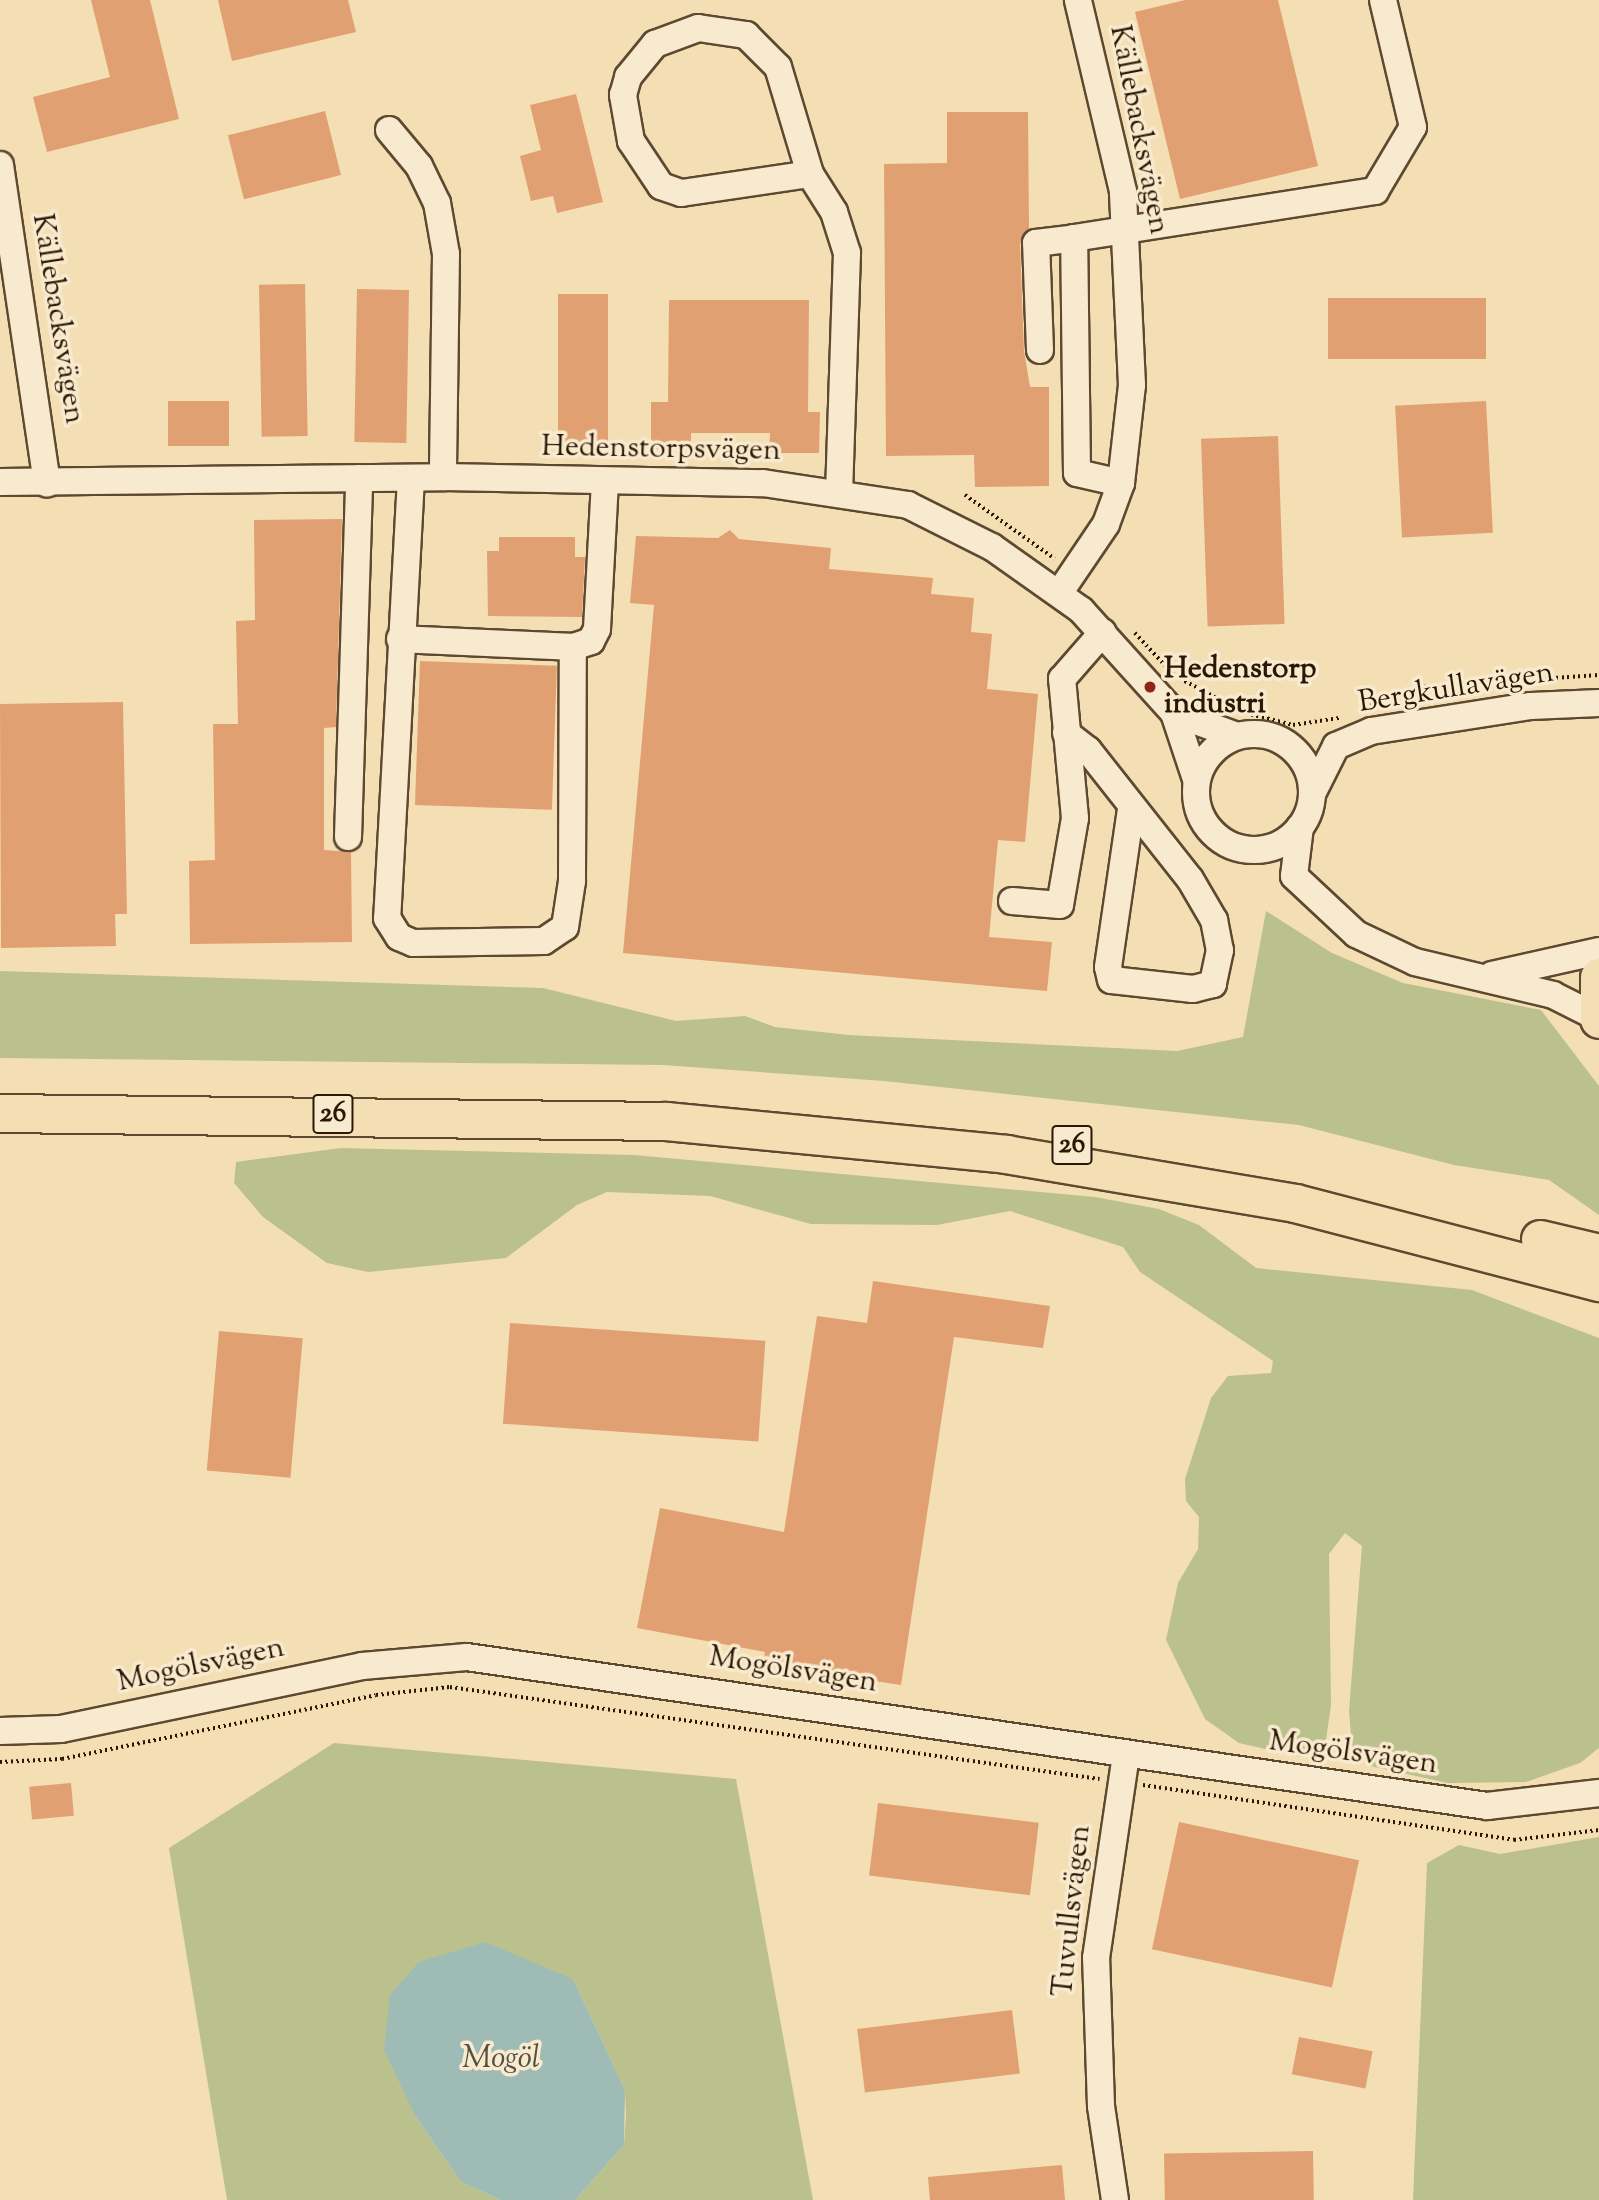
<!DOCTYPE html>
<html>
<head>
<meta charset="utf-8">
<style>
	body { margin:0 }
	#map { position:relative; width:1599px; height:2200px; overflow:hidden; background:#f4deb3; font-family:"Sorts Mill Goudy",serif }
	div>[style] { position:absolute }
	.green>* { inset:0; background:#bbc18c }
	.water>* { inset:0; background:#9ebbb5 }
	.building>* { inset:0; background:#e1a072; transform-origin:0 0 }
	.path>* { height:3.5px; margin-top:-1.75px; transform-origin:0; background:repeating-linear-gradient(90deg,#2c1704 0 2px,transparent 0 5.5px) }
	.roads { filter:drop-shadow(2px 0 #5e4930) drop-shadow(-2px 0 #5e4930) drop-shadow(0 2px #5e4930) drop-shadow(0 -2px #5e4930) }
	.minor>* { height:26px; margin:-13px; padding:0 13px; transform-origin:13px; border-radius:13px; background:#f8eace }
	.minor>.ring { margin:-13px; padding:0; box-sizing:content-box; background:none; border:26px solid #f8eace; border-radius:50% }
	.highway>* { height:37px; margin:-18.5px; padding:0 18.5px; transform-origin:18.5px; border-radius:18.5px; background:#f4deb3 }
	.dots>* { width:19px; height:19px; translate:-50% -50%; box-sizing:border-box; border:4px solid #f8eace; border-radius:50% }
	span { translate:-50% -50%; white-space:nowrap; text-align:center; line-height:1.15; -webkit-text-stroke:7px #f8eace; paint-order:stroke }
	.shield-label span { padding:2px 5px; background:#f8eace; border:2px solid; border-radius:5px; -webkit-text-stroke-width:0 }
	.shield-label { font-size:28px; color:#2c1704; font-weight:700 }
	.street-label { font-size:30px; color:#2c1704 }
	.poi-label { font-size:30px; color:#2c1704; font-weight:700 }
	.left { translate:0 -50%; text-align:left }
	.water-label { font-size:32px; color:#545042; font-style:italic }
</style>
</head>
<body>
<div id="map">
	<div class="green">
		<i style="clip-path:polygon(1266px 911px,1332px 953px,1403px 983px,1541px 1010px,1599px 1086px,1599px 1215px,1549px 1180px,1454px 1165px,1299px 1125px,884px 1081px,663px 1065px,0 1058px,0 971px,543px 988px,676px 1021px,745px 1016px,775px 1027px,849px 1035px,1177px 1051px,1243px 1037px)"></i>
		<i style="clip-path:polygon(341px 1148px,634px 1155px,1095px 1197px,1159px 1209px,1199px 1225px,1256px 1268px,1472px 1290px,1599px 1338px,1599px 1748px,1580px 1763px,1526px 1782px,1448px 1783px,1370px 1766px,1352px 1747px,1349px 1711px,1362px 1546px,1345px 1533px,1329px 1554px,1331px 1705px,1324px 1754px,1301px 1757px,1239px 1743px,1205px 1719px,1166px 1640px,1178px 1583px,1198px 1549px,1199px 1517px,1186px 1501px,1185px 1479px,1211px 1398px,1228px 1376px,1271px 1373px,1273px 1361px,1140px 1272px,1123px 1247px,1010px 1211px,937px 1225px,811px 1224px,710px 1196px,607px 1192px,577px 1205px,506px 1258px,368px 1272px,327px 1263px,263px 1217px,234px 1183px,236px 1162px)"></i>
		<i style="clip-path:polygon(334px 1743px,736px 1779px,813px 2200px,575px 2200px,624px 2145px,626px 2116px,625px 2090px,573px 1979px,416px 2117px,461px 2182px,501px 2200px,227px 2200px,169px 1848px)"></i>
		<i style="clip-path:polygon(1599px 1837px,1599px 2200px,1413px 2200px,1427px 1863px,1459px 1845px,1500px 1854px)"></i>
	</div>
	<div class="water">
		<i style="clip-path:polygon(485px 1942px,573px 1979px,625px 2090px,624px 2145px,575px 2200px,501px 2200px,461px 2182px,416px 2117px,384px 2050px,390px 1995px,419px 1962px)"></i>
	</div>
	<div class="building">
		<i style="clip-path:polygon(91px 0,150px 0,179px 119px,47px 152px,33px 97px,110px 77px)"></i>
		<i style="clip-path:polygon(218px 0,348px 0,356px 32px,232px 61px)"></i>
		<i style="clip-path:polygon(1185px 0,1278px 0,1318px 166px,1180px 199px,1135px 12px)"></i>
		<i style="clip-path:polygon(576px 94px,603px 202px,557px 213px,553px 196px,531px 201px,520px 156px,541px 150px,530px 105px)"></i>
		<i style="left:325px;top:111px;width:66px;height:100px;rotate:76deg"></i>
		<i style="clip-path:polygon(947px 112px,1028px 112px,1029px 229px,1020px 244px,1024px 351px,1030px 387px,1049px 387px,1049px 486px,975px 487px,974px 455px,886px 456px,884px 164px,947px 163px)"></i>
		<i style="left:305px;top:284px;width:152px;height:46px;rotate:89deg"></i>
		<i style="left:357px;top:289px;width:52px;height:153px;rotate:1deg"></i>
		<i style="left:558px;top:294px;width:50px;height:149px"></i>
		<i style="left:1328px;top:298px;width:158px;height:61px"></i>
		<i style="clip-path:polygon(669px 300px,809px 300px,808px 412px,820px 412px,819px 453px,769px 453px,770px 433px,691px 433px,691px 449px,651px 449px,651px 402px,668px 402px)"></i>
		<i style="left:229px;top:401px;width:45px;height:61px;rotate:90deg"></i>
		<i style="left:1486px;top:401px;width:132px;height:91px;rotate:87deg"></i>
		<i style="left:1278px;top:436px;width:188px;height:77px;rotate:88deg"></i>
		<i style="clip-path:polygon(342px 519px,336px 727px,324px 728px,324px 850px,351px 852px,352px 942px,190px 944px,189px 861px,215px 860px,213px 724px,238px 724px,236px 621px,255px 620px,254px 520px)"></i>
		<i style="clip-path:polygon(730px 530px,739px 539px,831px 548px,829px 569px,933px 578px,931px 594px,974px 598px,971px 632px,992px 634px,987px 689px,1038px 694px,1025px 842px,998px 840px,989px 937px,1052px 942px,1047px 991px,623px 953px,654px 605px,630px 603px,636px 536px,718px 538px)"></i>
		<i style="clip-path:polygon(499px 537px,575px 537px,575px 557px,585px 557px,582px 617px,488px 616px,487px 551px,499px 551px)"></i>
		<i style="left:420px;top:661px;width:137px;height:144px;rotate:2deg"></i>
		<i style="clip-path:polygon(123px 702px,127px 914px,115px 914px,116px 946px,1px 948px,0 704px)"></i>
		<i style="clip-path:polygon(873px 1281px,1050px 1306px,1043px 1348px,954px 1337px,901px 1685px,763px 1664px,765px 1652px,637px 1628px,660px 1508px,784px 1532px,817px 1316px,867px 1323px)"></i>
		<i style="left:510px;top:1323px;width:256px;height:101px;rotate:4deg"></i>
		<i style="left:219px;top:1331px;width:84px;height:140px;rotate:5deg"></i>
		<i style="left:71px;top:1783px;width:33px;height:42px;rotate:85deg"></i>
		<i style="left:878px;top:1803px;width:162px;height:73px;rotate:7deg"></i>
		<i style="left:1179px;top:1822px;width:184px;height:130px;rotate:12deg"></i>
		<i style="left:1012px;top:2010px;width:64px;height:156px;rotate:83deg"></i>
		<i style="left:1299px;top:2037px;width:75px;height:38px;rotate:11deg"></i>
		<i style="left:1313px;top:2151px;width:49px;height:149px;rotate:89deg"></i>
		<i style="clip-path:polygon(1062px 2165px,1065px 2200px,930px 2200px,928px 2177px)"></i>
	</div>
	<div class="path">
		<i style="left:965px;top:495px;width:110px;rotate:35.4deg"></i>
		<i style="left:1135px;top:633px;width:59px;rotate:47.1deg"></i>
		<i style="left:1175px;top:676px;width:80px;rotate:27.5deg"></i>
		<i style="left:1246px;top:713px;width:49px;rotate:14.3deg"></i>
		<i style="left:1293px;top:725px;width:47px;rotate:-8.7deg"></i>
		<i style="left:1365px;top:708px;width:58px;rotate:-21.3deg"></i>
		<i style="left:1419px;top:687px;width:180px;rotate:-3.8deg"></i>
		<i style="left:0;top:1762px;width:62px;rotate:-2.8deg"></i>
		<i style="left:62px;top:1759px;width:320px;rotate:-11.5deg"></i>
		<i style="left:376px;top:1695px;width:74px;rotate:-6.2deg"></i>
		<i style="left:450px;top:1687px;width:656px;rotate:8.06deg"></i>
		<i style="left:1143px;top:1785px;width:375px;rotate:8.4deg"></i>
		<i style="left:1514px;top:1840px;width:86px;rotate:-6.7deg"></i>
	</div>
	<div class="roads">
		<div class="minor">
			<i style="left:389px;top:130px;width:47px;rotate:50.2deg"></i>
			<i style="left:419px;top:166px;width:41px;rotate:64.1deg"></i>
			<i style="left:437px;top:203px;width:52px;rotate:80deg"></i>
			<i style="left:446px;top:254px;width:223px;rotate:90.8deg"></i>
			<i style="left:0;top:165px;width:322px;rotate:81.6deg"></i>
			<i style="left:810px;top:174px;width:130px;rotate:171.6deg"></i>
			<i style="left:681px;top:193px;width:21px;rotate:-161deg"></i>
			<i style="left:661px;top:186px;width:54px;rotate:-123.7deg"></i>
			<i style="left:631px;top:141px;width:47px;rotate:-99.9deg"></i>
			<i style="left:623px;top:95px;width:19px;rotate:-74deg"></i>
			<i style="left:628px;top:77px;width:43px;rotate:-50.7deg"></i>
			<i style="left:655px;top:44px;width:46px;rotate:-20.4deg"></i>
			<i style="left:698px;top:28px;width:49px;rotate:8.3deg"></i>
			<i style="left:746px;top:35px;width:45px;rotate:45deg"></i>
			<i style="left:778px;top:67px;width:112px;rotate:73.3deg"></i>
			<i style="left:810px;top:174px;width:45px;rotate:57.7deg"></i>
			<i style="left:834px;top:212px;width:43px;rotate:72.4deg"></i>
			<i style="left:847px;top:253px;width:238px;rotate:91.9deg"></i>
			<i style="left:1040px;top:350px;width:107px;rotate:-92.1deg"></i>
			<i style="left:1036px;top:243px;width:38px;rotate:-7deg"></i>
			<i style="left:411px;top:478px;width:441px;rotate:93.1deg"></i>
			<i style="left:387px;top:918px;width:22px;rotate:58deg"></i>
			<i style="left:399px;top:937px;width:15px;rotate:23deg"></i>
			<i style="left:413px;top:943px;width:131px;rotate:-0.9deg"></i>
			<i style="left:544px;top:941px;width:25px;rotate:-34deg"></i>
			<i style="left:565px;top:927px;width:47px;rotate:-81.3deg"></i>
			<i style="left:572px;top:881px;width:234px;rotate:-89.8deg"></i>
			<i style="left:573px;top:647px;width:19px;rotate:-18deg"></i>
			<i style="left:591px;top:641px;width:13px;rotate:-63deg"></i>
			<i style="left:597px;top:629px;width:148px;rotate:-86.9deg"></i>
			<i style="left:0;top:482px;width:443px;rotate:-0.6deg"></i>
			<i style="left:443px;top:477px;width:320px;rotate:1.1deg"></i>
			<i style="left:763px;top:483px;width:147px;rotate:8.6deg"></i>
			<i style="left:908px;top:505px;width:94px;rotate:26.6deg"></i>
			<i style="left:992px;top:547px;width:109px;rotate:35.3deg"></i>
			<i style="left:1081px;top:610px;width:139px;rotate:47.9deg"></i>
			<i style="left:1174px;top:713px;width:70px;rotate:71.6deg"></i>
			<i style="left:1121px;top:483px;width:45px;rotate:-167.2deg"></i>
			<i style="left:1077px;top:473px;width:235px;rotate:-90.7deg"></i>
			<i style="left:1074px;top:238px;width:305px;rotate:-8.9deg"></i>
			<i style="left:1375px;top:191px;width:74px;rotate:-59.3deg"></i>
			<i style="left:1413px;top:127px;width:130px;rotate:-103.3deg"></i>
			<i style="left:1060px;top:592px;width:82px;rotate:-55.9deg"></i>
			<i style="left:1106px;top:524px;width:44px;rotate:-69.9deg"></i>
			<i style="left:1121px;top:483px;width:99px;rotate:-83.6deg"></i>
			<i style="left:1132px;top:385px;width:194px;rotate:-92.7deg"></i>
			<i style="left:1123px;top:191px;width:196px;rotate:-103.3deg"></i>
			<i style="left:400px;top:639px;width:173px;rotate:2.6deg"></i>
			<i style="left:1174px;top:713px;width:67px;rotate:20.1deg"></i>
			<i style="left:1066px;top:733px;width:28px;rotate:38deg"></i>
			<i style="left:1088px;top:750px;width:164px;rotate:51.7deg"></i>
			<i style="left:1190px;top:879px;width:48px;rotate:59.7deg"></i>
			<i style="left:1214px;top:920px;width:31px;rotate:79deg"></i>
			<i style="left:1220px;top:950px;width:35px;rotate:102deg"></i>
			<i style="left:1213px;top:984px;width:21px;rotate:166deg"></i>
			<i style="left:1193px;top:989px;width:82px;rotate:-173.7deg"></i>
			<i style="left:1111px;top:980px;width:13px;rotate:-103deg"></i>
			<i style="left:1108px;top:967px;width:160px;rotate:-81.7deg"></i>
			<i class="ring" style="left:1196px;top:734px;width:90px;height:90px"></i>
			<i style="left:1312px;top:794px;width:54px;rotate:-63.4deg"></i>
			<i style="left:1336px;top:746px;width:38px;rotate:-23deg"></i>
			<i style="left:1371px;top:731px;width:162px;rotate:-8.9deg"></i>
			<i style="left:1531px;top:706px;width:68px;rotate:-2.5deg"></i>
			<i style="left:1300px;top:827px;width:49px;rotate:97deg"></i>
			<i style="left:1294px;top:876px;width:85px;rotate:43.1deg"></i>
			<i style="left:1356px;top:934px;width:65px;rotate:25.4deg"></i>
			<i style="left:1415px;top:962px;width:142px;rotate:13.4deg"></i>
			<i style="left:1553px;top:995px;width:51px;rotate:26.6deg"></i>
			<i style="left:348px;top:837px;width:359px;rotate:-88.2deg"></i>
			<i style="left:1012px;top:901px;width:48px;rotate:4.8deg"></i>
			<i style="left:1060px;top:905px;width:88px;rotate:-80.2deg"></i>
			<i style="left:1075px;top:818px;width:140px;rotate:-95.3deg"></i>
			<i style="left:1062px;top:679px;width:62px;rotate:-48.9deg"></i>
			<i style="left:1492px;top:975px;width:110px;rotate:-12.6deg"></i>
			<i style="left:0;top:1731px;width:61px;rotate:-1.9deg"></i>
			<i style="left:61px;top:1729px;width:308px;rotate:-11.8deg"></i>
			<i style="left:362px;top:1666px;width:105px;rotate:-4.9deg"></i>
			<i style="left:467px;top:1657px;width:1031px;rotate:8.31deg"></i>
			<i style="left:1487px;top:1806px;width:113px;rotate:-6.6deg"></i>
			<i style="left:1115px;top:2200px;width:95px;rotate:-98.5deg"></i>
			<i style="left:1101px;top:2106px;width:148px;rotate:-91.9deg"></i>
			<i style="left:1096px;top:1958px;width:205px;rotate:-81.6deg"></i>
		</div>
		<div class="highway">
			<i style="left:1599px;top:977px;width:42px;rotate:90deg"></i>
			<i style="left:0;top:1113px;width:666px;rotate:0.69deg"></i>
			<i style="left:666px;top:1121px;width:342px;rotate:5.5deg"></i>
			<i style="left:1006px;top:1154px;width:293px;rotate:9.6deg"></i>
			<i style="left:1295px;top:1203px;width:314px;rotate:14.6deg"></i>
			<i style="left:1540px;top:1239px;width:61px;rotate:13.3deg"></i>
		</div>
	</div>
	<div class="dots">
		<i style="left:1150px;top:687px;background:#8f2418"></i>
	</div>
	<div class="shield-label">
		<span style="left:333px;top:1114px">26</span>
		<span style="left:1072px;top:1145px">26</span>
	</div>
	<div class="street-label">
		<span style="left:1138px;top:130px;rotate:79deg">Källebacksvägen</span>
		<span style="left:57px;top:319px;rotate:81deg">Källebacksvägen</span>
		<span style="left:661px;top:450px;rotate:1deg">Hedenstorpsvägen</span>
		<span style="left:1456px;top:689px;rotate:-9deg">Bergkullavägen</span>
		<span style="left:201px;top:1666px;rotate:-12deg">Mogölsvägen</span>
		<span style="left:793px;top:1671px;rotate:9deg">Mogölsvägen</span>
		<span style="left:1353px;top:1754px;rotate:8deg">Mogölsvägen</span>
		<span style="left:1073px;top:1911px;rotate:-84deg">Tuvullsvägen</span>
	</div>
	<div class="poi-label">
		<span class="left" style="left:1164px;top:687px">Hedenstorp<br>industri</span>
	</div>
	<div class="water-label">
		<span style="left:501px;top:2059px">Mogöl</span>
	</div>
</div>
</body>
</html>
